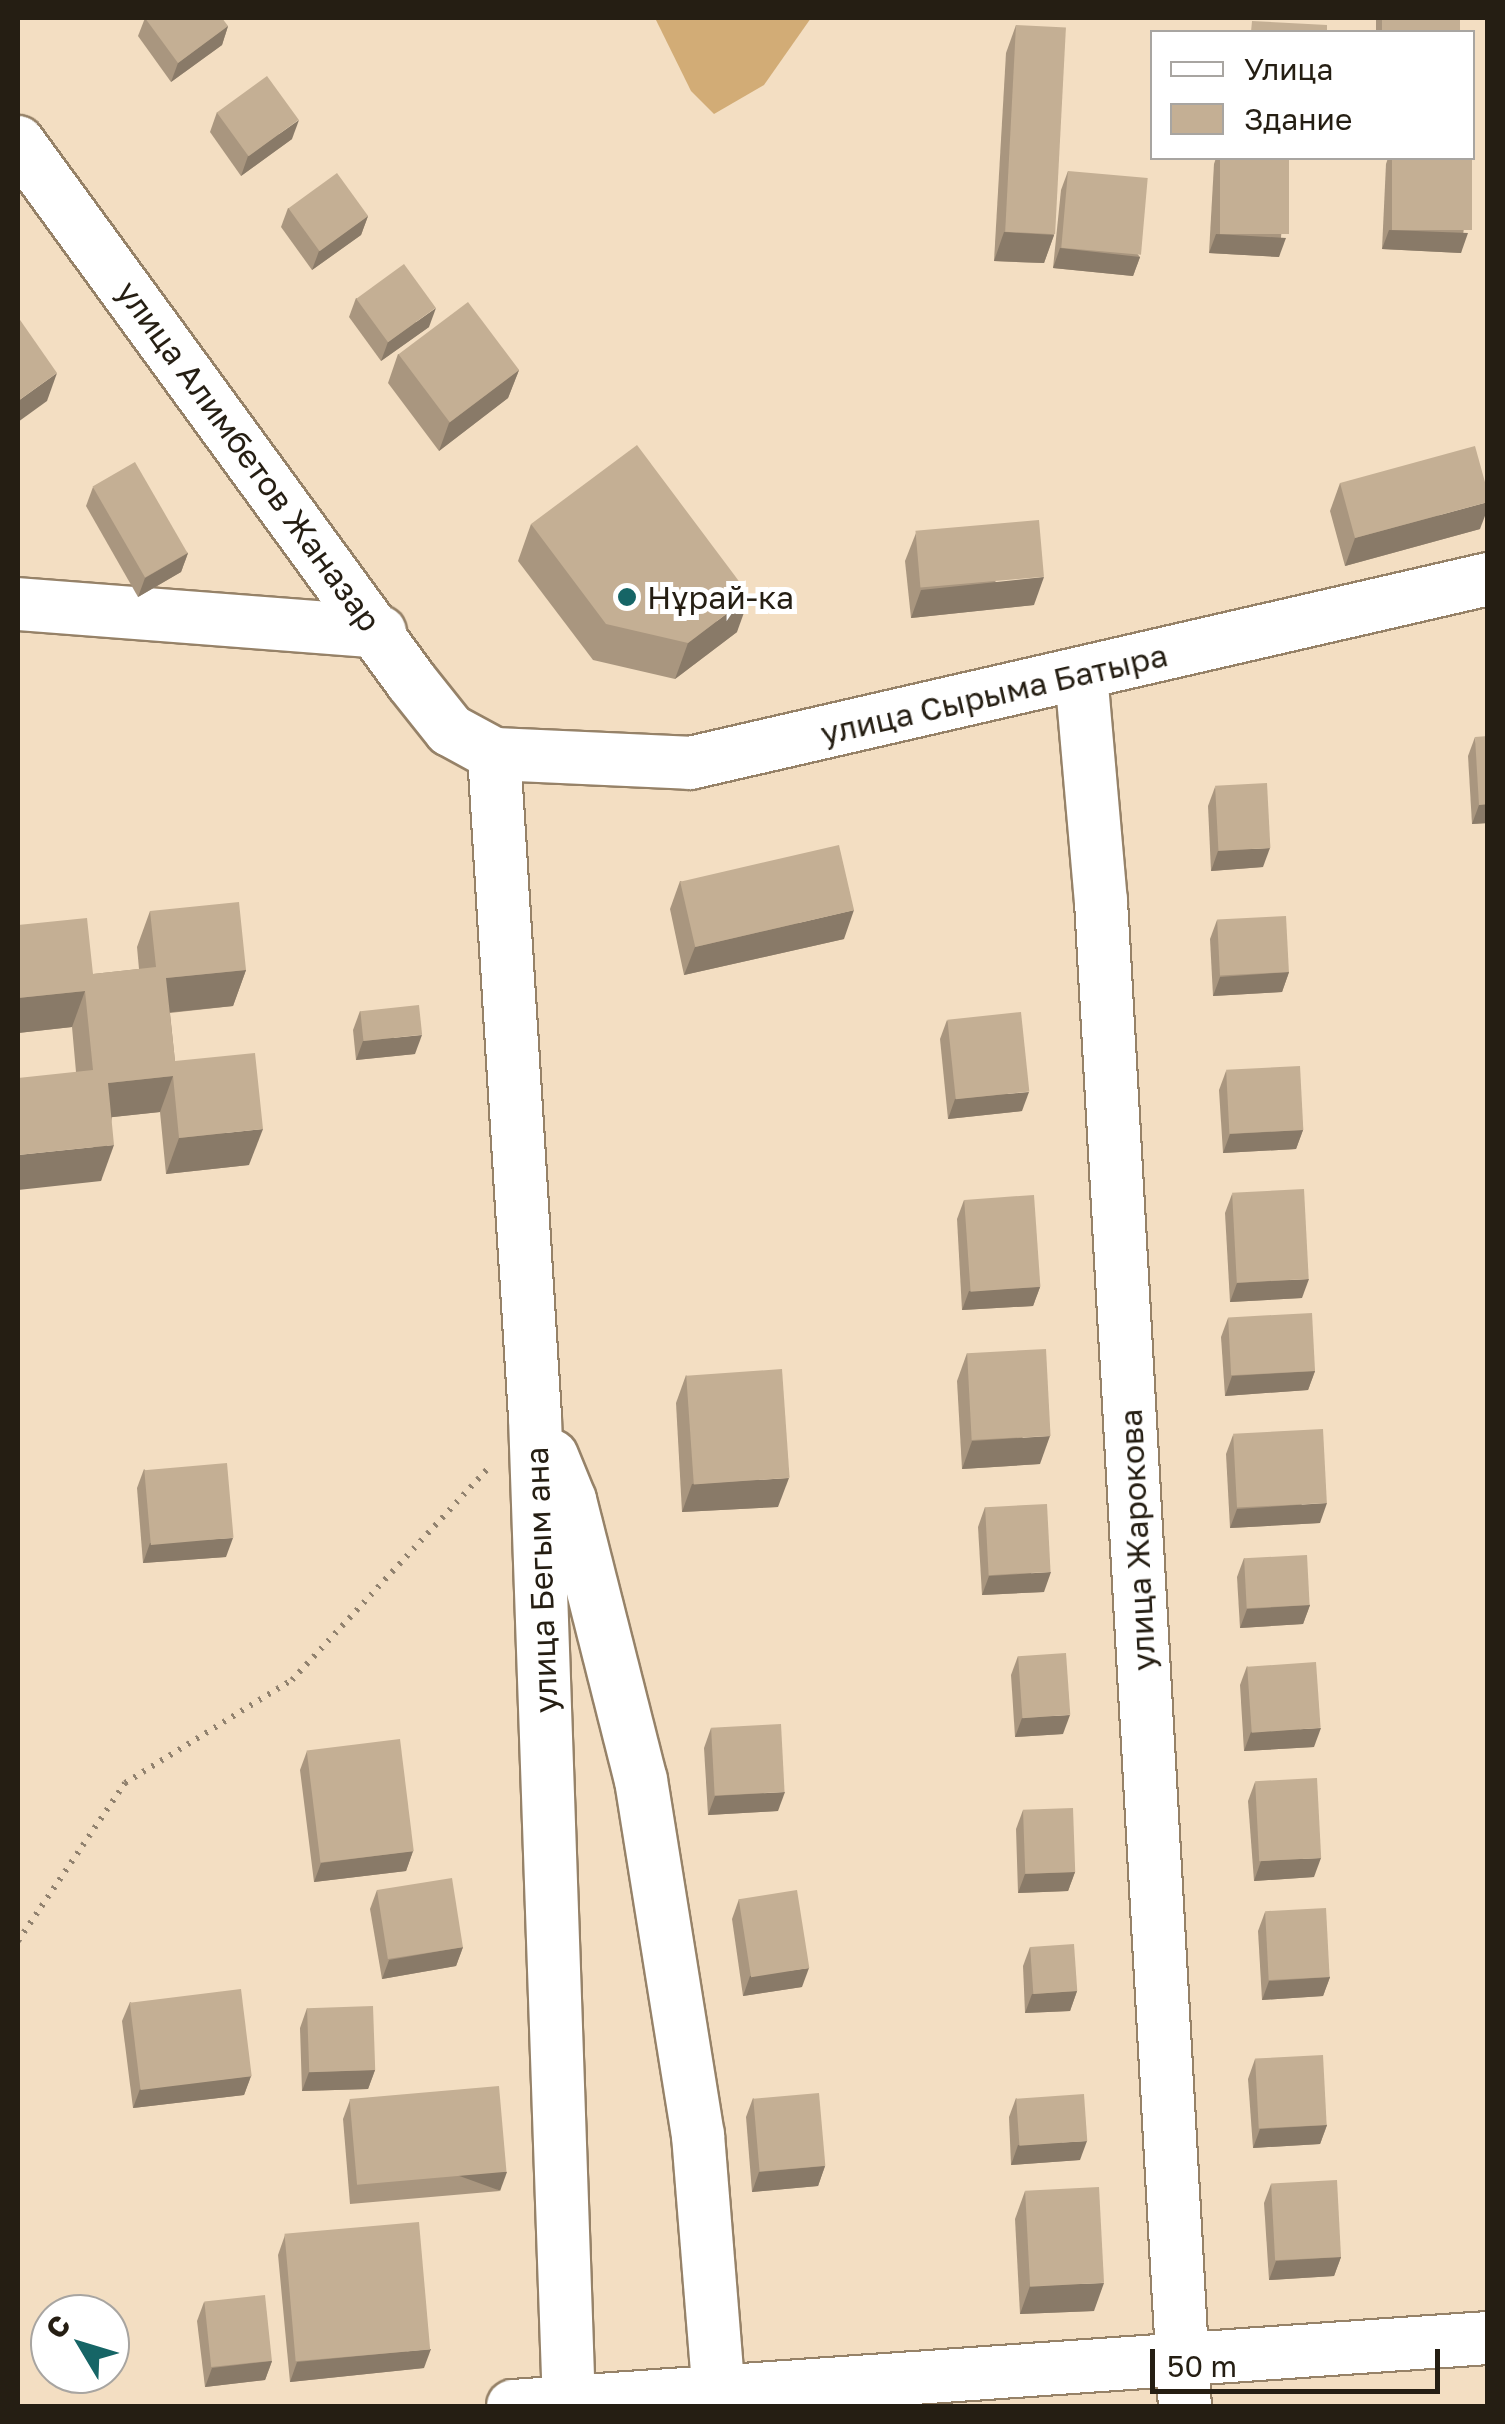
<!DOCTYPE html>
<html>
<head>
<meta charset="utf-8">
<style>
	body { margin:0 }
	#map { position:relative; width:1505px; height:2424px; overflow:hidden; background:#f3dec2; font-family:"Golos Text",sans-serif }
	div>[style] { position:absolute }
	.green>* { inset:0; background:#d2ac76 }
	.path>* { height:6px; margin-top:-3px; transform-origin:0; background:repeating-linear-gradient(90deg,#91826f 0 2.5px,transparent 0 10.5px) }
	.roads { filter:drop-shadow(2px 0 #968268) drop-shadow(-2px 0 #968268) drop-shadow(0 2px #968268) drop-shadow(0 -2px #968268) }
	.minor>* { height:52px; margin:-26px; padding:0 26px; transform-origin:26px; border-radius:26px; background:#fff }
	.wall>* { inset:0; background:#a9967f; transform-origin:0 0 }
	.shaded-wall>* { inset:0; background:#897a68; transform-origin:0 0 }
	.building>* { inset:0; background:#c4af94; transform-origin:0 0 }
	.dots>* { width:28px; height:28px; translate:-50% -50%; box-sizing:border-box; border:5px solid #fff; border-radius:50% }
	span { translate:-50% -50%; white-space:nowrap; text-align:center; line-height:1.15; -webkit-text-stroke:10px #fff; paint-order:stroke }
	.street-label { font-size:32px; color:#251e13 }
	.poi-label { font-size:32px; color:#251e13 }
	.left { translate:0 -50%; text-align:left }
	.frame { position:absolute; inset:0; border:20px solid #251e13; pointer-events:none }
	.legend { position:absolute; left:1150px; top:30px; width:325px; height:130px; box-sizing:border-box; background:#fff; border:2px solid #a8a5a1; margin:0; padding:12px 18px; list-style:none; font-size:30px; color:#251e13 }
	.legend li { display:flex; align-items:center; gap:20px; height:50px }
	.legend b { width:50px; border:2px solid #a8a5a1 }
	.north { position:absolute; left:30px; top:2294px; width:100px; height:100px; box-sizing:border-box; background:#fff; border:2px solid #a8a5a1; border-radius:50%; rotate:308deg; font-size:28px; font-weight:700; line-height:40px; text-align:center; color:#251e13 }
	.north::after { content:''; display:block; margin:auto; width:35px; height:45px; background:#166566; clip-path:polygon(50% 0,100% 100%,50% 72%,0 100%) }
	.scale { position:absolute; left:1150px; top:2349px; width:290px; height:45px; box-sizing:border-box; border:5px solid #251e13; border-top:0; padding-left:12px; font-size:30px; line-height:35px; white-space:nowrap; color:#251e13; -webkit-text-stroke:8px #fff; paint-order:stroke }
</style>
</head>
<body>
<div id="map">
	<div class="green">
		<i style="clip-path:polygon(655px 18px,811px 18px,764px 85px,714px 114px,691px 91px)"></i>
	</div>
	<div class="path">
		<i style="left:18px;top:1941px;width:191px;rotate:-55.9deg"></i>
		<i style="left:125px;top:1783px;width:196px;rotate:-31.7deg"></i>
		<i style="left:292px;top:1680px;width:292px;rotate:-47.2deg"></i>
	</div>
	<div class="roads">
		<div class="minor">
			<i style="left:18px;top:142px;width:667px;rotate:53.9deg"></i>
			<i style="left:411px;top:681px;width:63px;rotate:51.5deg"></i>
			<i style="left:450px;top:730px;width:50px;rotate:28.6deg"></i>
			<i style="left:494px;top:754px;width:196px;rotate:2.6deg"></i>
			<i style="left:690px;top:763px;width:819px;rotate:-12.98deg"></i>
			<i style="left:18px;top:604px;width:363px;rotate:4.4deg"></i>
			<i style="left:1081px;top:674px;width:228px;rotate:85deg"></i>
			<i style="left:1101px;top:901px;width:1507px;rotate:86.81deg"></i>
			<i style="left:494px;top:754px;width:664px;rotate:86.46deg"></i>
			<i style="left:535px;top:1417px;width:990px;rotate:88.03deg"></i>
			<i style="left:552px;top:1456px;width:48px;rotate:67.8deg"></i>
			<i style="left:570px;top:1500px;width:289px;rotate:75.8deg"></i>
			<i style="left:641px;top:1780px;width:360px;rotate:80.9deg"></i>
			<i style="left:698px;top:2135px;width:272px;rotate:85.4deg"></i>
			<i style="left:513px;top:2406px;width:977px;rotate:-3.99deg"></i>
		</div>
	</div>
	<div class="wall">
		<i style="clip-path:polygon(145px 18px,228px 26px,222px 45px,171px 82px,138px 36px)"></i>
		<i style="left:1376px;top:18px;width:84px;height:14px"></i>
		<i style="clip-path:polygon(1016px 25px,1054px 235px,1044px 263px,994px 261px,1006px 53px)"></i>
		<i style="clip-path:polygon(217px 112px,292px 139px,241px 176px,210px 132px)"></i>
		<i style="clip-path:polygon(1216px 158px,1289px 158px,1279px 257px,1209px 253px,1214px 164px)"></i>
		<i style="clip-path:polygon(1388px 158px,1472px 158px,1461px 253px,1382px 249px,1386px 164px)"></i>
		<i style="clip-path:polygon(1068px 171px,1140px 257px,1133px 276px,1053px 268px,1061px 190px)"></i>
		<i style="clip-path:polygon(288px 208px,368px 216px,361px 235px,312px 270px,281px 227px)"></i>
		<i style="clip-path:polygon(356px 298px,429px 327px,381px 361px,349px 317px)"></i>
		<i style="clip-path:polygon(398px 354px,519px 370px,508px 398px,439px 451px,388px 383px)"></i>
		<i style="clip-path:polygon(1340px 483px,1480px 529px,1345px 566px,1330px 511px)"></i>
		<i style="clip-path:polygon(93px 487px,188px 553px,181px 572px,138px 597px,86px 506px)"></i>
		<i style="clip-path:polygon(531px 524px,737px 632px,675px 679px,593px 660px,518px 561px)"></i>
		<i style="clip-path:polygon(916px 533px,1034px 605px,911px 618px,905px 561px)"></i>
		<i style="clip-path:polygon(1475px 737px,1488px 823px,1472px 824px,1468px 756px)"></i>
		<i style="clip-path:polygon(1215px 787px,1263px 867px,1211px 871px,1208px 806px)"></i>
		<i style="clip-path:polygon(680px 881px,844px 939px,684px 975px,670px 909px)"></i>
		<i style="clip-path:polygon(150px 911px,246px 970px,233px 1006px,170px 1013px,175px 1061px,249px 1165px,166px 1174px,160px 1112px,112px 1117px,101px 1181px,76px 1072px,72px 1027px,18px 1033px,18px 925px,93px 974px,139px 969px,137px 947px)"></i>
		<i style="clip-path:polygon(1217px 920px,1289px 972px,1282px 992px,1213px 996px,1210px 939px)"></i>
		<i style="clip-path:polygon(360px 1011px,415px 1054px,356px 1060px,353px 1030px)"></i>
		<i style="clip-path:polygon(947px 1020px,1022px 1111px,948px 1119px,940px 1039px)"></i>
		<i style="clip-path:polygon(1226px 1071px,1303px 1130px,1296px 1149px,1223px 1153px,1219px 1090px)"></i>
		<i style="clip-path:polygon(1232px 1194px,1302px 1298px,1230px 1302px,1225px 1213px)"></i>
		<i style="clip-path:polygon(964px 1200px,1040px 1287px,1033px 1306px,962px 1310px,957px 1219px)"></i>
		<i style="clip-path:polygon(1228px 1318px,1315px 1371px,1308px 1390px,1225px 1396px,1221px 1337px)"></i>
		<i style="clip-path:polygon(967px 1353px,1040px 1464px,962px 1469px,957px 1381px)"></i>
		<i style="clip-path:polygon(686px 1375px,778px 1507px,682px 1512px,676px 1403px)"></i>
		<i style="clip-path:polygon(1233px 1435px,1320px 1523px,1230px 1528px,1226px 1454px)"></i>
		<i style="clip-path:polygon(144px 1469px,226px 1557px,143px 1563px,137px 1488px)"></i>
		<i style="clip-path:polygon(985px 1507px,1044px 1592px,982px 1595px,978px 1527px)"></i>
		<i style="clip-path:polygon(1244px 1558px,1310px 1605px,1303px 1624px,1240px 1628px,1237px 1577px)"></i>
		<i style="clip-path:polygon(1018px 1656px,1063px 1734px,1015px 1737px,1011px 1675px)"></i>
		<i style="clip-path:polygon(1247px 1666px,1314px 1747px,1244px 1751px,1240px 1685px)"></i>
		<i style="clip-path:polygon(711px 1728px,778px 1811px,708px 1815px,704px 1748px)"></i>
		<i style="clip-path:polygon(307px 1751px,413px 1851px,406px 1871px,314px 1882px,300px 1770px)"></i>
		<i style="clip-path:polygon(1255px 1782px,1314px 1877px,1254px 1881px,1248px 1801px)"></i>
		<i style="clip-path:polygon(1023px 1810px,1075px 1872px,1068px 1891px,1018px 1893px,1016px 1829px)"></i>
		<i style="clip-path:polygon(377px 1890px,463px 1947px,456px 1966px,382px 1979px,370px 1909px)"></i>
		<i style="clip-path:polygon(739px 1899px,802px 1987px,743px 1996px,732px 1919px)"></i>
		<i style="clip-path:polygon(1265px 1912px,1330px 1977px,1323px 1996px,1262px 2000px,1258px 1931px)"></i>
		<i style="clip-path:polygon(1030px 1947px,1077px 1991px,1070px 2011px,1025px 2013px,1023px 1966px)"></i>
		<i style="clip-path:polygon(130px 2002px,251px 2076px,244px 2095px,133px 2108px,122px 2021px)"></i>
		<i style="clip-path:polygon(307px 2008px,375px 2070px,368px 2089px,302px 2091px,300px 2028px)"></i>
		<i style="clip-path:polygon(1255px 2059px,1327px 2125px,1320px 2144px,1253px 2148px,1248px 2079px)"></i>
		<i style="clip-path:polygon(753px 2098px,825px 2166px,818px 2186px,752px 2192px,746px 2117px)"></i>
		<i style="clip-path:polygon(1016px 2098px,1080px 2160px,1011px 2165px,1009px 2117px)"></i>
		<i style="clip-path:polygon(350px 2100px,500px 2191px,350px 2204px,343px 2119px)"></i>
		<i style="clip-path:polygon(1271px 2184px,1341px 2257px,1334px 2276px,1269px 2280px,1264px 2203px)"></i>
		<i style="clip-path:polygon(1025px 2191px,1094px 2311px,1020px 2314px,1015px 2219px)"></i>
		<i style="clip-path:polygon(285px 2235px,424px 2368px,290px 2382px,278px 2255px)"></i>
		<i style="clip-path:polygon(204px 2302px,272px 2361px,265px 2380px,205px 2387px,197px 2321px)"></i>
	</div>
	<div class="shaded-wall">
		<i style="clip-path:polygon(228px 26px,222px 45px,171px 82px,178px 63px)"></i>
		<i style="clip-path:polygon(299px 120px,292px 139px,241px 176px,248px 156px)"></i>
		<i style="clip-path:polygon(368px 216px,361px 235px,312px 270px,319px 251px)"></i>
		<i style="clip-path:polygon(1389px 230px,1468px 233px,1461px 253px,1382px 249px)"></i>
		<i style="clip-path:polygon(1004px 232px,1054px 235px,1044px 263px,994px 261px)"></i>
		<i style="clip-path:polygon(1216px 234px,1286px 238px,1279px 257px,1209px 253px)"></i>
		<i style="clip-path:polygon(1060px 248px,1140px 257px,1133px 276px,1053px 268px)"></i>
		<i style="clip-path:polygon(436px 308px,429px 327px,381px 361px,388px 342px)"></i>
		<i style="clip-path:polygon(519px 370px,508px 398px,439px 451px,449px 423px)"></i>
		<i style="clip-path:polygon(57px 373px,47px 401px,18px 422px,18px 401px)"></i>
		<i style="clip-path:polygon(1488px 502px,1488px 508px,1480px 529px,1345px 566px,1355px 538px)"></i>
		<i style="clip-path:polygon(188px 553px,181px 572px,138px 597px,145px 578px)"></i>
		<i style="clip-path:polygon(1044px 577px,1034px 605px,911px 618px,921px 590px)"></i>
		<i style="clip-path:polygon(750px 596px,737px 632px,675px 679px,688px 643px)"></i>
		<i style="clip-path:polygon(1488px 804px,1488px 823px,1472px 824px,1479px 805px)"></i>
		<i style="clip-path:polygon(1270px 848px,1263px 867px,1211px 871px,1218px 851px)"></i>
		<i style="clip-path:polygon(854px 910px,844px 939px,684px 975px,695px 947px)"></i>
		<i style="clip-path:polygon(246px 970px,233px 1006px,153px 1014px,166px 978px)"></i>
		<i style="clip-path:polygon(1289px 972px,1282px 992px,1213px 996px,1220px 977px)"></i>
		<i style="clip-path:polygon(85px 991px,72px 1027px,18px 1033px,18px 998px)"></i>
		<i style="clip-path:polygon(422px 1035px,415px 1054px,356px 1060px,363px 1041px)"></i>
		<i style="clip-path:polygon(173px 1076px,160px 1112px,95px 1119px,108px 1083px)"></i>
		<i style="clip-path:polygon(1029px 1092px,1022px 1111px,948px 1119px,955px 1099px)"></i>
		<i style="clip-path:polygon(263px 1129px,249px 1165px,166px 1174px,179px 1138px)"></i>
		<i style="clip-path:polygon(1303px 1130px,1296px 1149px,1223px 1153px,1230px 1134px)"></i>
		<i style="clip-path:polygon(114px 1145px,101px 1181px,18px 1190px,18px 1155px)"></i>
		<i style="clip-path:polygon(1309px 1279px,1302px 1298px,1230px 1302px,1237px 1283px)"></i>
		<i style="clip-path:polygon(1040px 1287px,1033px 1306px,962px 1310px,969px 1291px)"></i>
		<i style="clip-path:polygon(1315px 1371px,1308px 1390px,1225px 1396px,1232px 1376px)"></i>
		<i style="clip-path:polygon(1050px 1436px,1040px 1464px,962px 1469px,972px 1441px)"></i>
		<i style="clip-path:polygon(789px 1478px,778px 1507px,682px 1512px,692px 1484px)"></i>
		<i style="clip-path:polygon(1327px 1503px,1320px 1523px,1230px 1528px,1237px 1509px)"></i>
		<i style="clip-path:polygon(233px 1538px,226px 1557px,143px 1563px,150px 1543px)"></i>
		<i style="clip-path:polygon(1051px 1572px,1044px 1592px,982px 1595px,989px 1576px)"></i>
		<i style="clip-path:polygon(1310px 1605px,1303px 1624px,1240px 1628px,1247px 1609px)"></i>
		<i style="clip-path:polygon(1070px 1715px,1063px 1734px,1015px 1737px,1022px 1718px)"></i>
		<i style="clip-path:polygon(1321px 1728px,1314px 1747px,1244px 1751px,1251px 1732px)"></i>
		<i style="clip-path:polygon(785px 1792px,778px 1811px,708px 1815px,715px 1796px)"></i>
		<i style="clip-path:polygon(413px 1851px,406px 1871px,314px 1882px,321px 1863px)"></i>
		<i style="clip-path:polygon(1321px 1858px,1314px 1877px,1254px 1881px,1261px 1861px)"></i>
		<i style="clip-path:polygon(1075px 1872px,1068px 1891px,1018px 1893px,1025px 1874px)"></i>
		<i style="clip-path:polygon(463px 1947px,456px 1966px,382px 1979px,389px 1960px)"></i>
		<i style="clip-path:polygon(809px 1968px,802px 1987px,743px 1996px,750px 1976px)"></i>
		<i style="clip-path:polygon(1330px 1977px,1323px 1996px,1262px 2000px,1269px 1981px)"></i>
		<i style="clip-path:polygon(1077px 1991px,1070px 2011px,1025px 2013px,1032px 1994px)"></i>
		<i style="clip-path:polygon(375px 2070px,368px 2089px,302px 2091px,309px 2072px)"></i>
		<i style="clip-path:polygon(251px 2076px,244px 2095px,133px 2108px,140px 2089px)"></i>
		<i style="clip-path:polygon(1327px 2125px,1320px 2144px,1253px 2148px,1260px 2129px)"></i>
		<i style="clip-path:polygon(1087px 2141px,1080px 2160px,1011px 2165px,1018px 2145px)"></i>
		<i style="clip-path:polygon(825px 2166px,818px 2186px,752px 2192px,759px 2172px)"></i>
		<i style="left:507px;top:2172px;width:20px;height:151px;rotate:110deg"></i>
		<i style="clip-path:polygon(1341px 2257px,1334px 2276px,1269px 2280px,1276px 2261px)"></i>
		<i style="clip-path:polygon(1104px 2283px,1094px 2311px,1020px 2314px,1030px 2286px)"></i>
		<i style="clip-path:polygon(431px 2349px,424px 2368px,290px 2382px,297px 2362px)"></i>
		<i style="clip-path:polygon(272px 2361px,265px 2380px,205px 2387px,212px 2368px)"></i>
	</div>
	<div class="building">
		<i style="clip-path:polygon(145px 18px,222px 18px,228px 26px,178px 63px)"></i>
		<i style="left:1382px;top:18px;width:78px;height:14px"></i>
		<i style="clip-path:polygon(1252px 21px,1327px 25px,1327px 32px,1251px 32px)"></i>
		<i style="left:1016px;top:25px;width:50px;height:207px;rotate:3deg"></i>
		<i style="left:267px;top:76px;width:54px;height:62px;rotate:54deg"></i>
		<i style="left:1220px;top:158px;width:69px;height:76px"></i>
		<i style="left:1392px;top:158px;width:80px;height:72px"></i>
		<i style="left:1068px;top:171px;width:80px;height:77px;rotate:5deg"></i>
		<i style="left:337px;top:173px;width:53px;height:60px;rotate:54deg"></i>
		<i style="left:404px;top:264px;width:54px;height:59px;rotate:54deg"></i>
		<i style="left:468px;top:302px;width:85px;height:87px;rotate:53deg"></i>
		<i style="clip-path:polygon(18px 317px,57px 373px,18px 401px)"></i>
		<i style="clip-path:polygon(637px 445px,750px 596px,688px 643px,606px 624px,531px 524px)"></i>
		<i style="clip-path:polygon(1475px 446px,1488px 493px,1488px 502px,1355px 538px,1340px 483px)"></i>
		<i style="left:135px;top:462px;width:105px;height:49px;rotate:60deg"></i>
		<i style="left:1039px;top:520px;width:57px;height:124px;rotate:85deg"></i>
		<i style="clip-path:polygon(1488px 736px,1488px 804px,1479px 805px,1475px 737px)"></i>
		<i style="left:1267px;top:783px;width:65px;height:52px;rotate:87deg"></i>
		<i style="left:839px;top:845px;width:67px;height:163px;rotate:77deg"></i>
		<i style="clip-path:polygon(239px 902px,246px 970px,166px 978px,175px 1061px,255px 1053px,263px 1129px,179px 1138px,173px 1076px,108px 1083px,114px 1145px,18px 1155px,18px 1078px,93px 1070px,85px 991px,18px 998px,18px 925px,87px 918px,93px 974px,156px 967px,150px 911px)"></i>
		<i style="left:1286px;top:916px;width:56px;height:69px;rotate:87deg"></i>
		<i style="left:419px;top:1005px;width:30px;height:59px;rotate:84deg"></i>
		<i style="left:1021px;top:1012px;width:80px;height:74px;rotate:84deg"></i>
		<i style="left:1300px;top:1066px;width:64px;height:74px;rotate:87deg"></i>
		<i style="left:1304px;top:1189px;width:90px;height:72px;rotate:87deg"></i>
		<i style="left:1034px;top:1195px;width:92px;height:70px;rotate:86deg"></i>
		<i style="left:1312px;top:1313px;width:58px;height:84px;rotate:87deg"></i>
		<i style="left:1046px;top:1349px;width:87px;height:79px;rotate:87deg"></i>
		<i style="left:782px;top:1369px;width:109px;height:96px;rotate:86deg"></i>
		<i style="left:1323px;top:1429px;width:74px;height:90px;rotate:87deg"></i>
		<i style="left:227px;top:1463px;width:75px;height:83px;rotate:85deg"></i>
		<i style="left:1047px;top:1504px;width:68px;height:62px;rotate:87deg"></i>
		<i style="left:1307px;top:1555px;width:50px;height:63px;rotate:87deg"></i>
		<i style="left:1066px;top:1653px;width:62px;height:48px;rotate:86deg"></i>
		<i style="left:1316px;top:1662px;width:66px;height:69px;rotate:86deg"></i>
		<i style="left:781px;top:1724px;width:68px;height:70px;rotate:87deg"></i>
		<i style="left:400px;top:1739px;width:113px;height:94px;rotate:83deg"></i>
		<i style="left:1317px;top:1778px;width:80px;height:62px;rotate:87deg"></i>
		<i style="left:1073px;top:1808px;width:64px;height:50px;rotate:88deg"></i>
		<i style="left:452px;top:1878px;width:70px;height:76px;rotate:81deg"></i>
		<i style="left:797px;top:1890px;width:79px;height:59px;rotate:81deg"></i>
		<i style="left:1326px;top:1908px;width:69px;height:61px;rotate:87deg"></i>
		<i style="left:1074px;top:1944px;width:47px;height:44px;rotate:86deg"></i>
		<i style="left:241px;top:1989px;width:88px;height:112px;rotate:83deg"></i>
		<i style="left:373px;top:2006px;width:64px;height:66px;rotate:88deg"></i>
		<i style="left:1323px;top:2055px;width:70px;height:68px;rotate:87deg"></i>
		<i style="left:499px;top:2086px;width:86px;height:150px;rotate:85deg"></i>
		<i style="left:819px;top:2093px;width:73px;height:66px;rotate:85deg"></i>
		<i style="left:1084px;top:2094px;width:47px;height:68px;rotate:86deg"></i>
		<i style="left:1337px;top:2180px;width:77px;height:66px;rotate:87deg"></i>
		<i style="left:1099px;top:2187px;width:96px;height:74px;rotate:87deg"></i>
		<i style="left:419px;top:2222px;width:128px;height:135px;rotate:85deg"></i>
		<i style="left:265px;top:2295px;width:66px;height:61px;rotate:84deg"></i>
	</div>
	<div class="dots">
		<i style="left:627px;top:597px;background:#166566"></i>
	</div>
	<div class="street-label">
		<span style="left:249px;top:456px;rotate:54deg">улица Алимбетов Жаназар</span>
		<span style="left:994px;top:694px;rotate:-13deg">улица Сырыма Батыра</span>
		<span style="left:1137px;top:1540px;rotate:-93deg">улица Жарокова</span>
		<span style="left:541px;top:1580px;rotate:-92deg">улица Бегым ана</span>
	</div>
	<div class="poi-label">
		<span class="left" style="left:647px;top:597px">Нұрай-ка</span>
	</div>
	<div class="frame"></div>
	<ul class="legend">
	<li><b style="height:12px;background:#fff"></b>Улица</li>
	<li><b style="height:28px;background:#c4af94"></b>Здание</li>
	</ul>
	<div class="north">С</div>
	<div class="scale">50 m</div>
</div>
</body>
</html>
